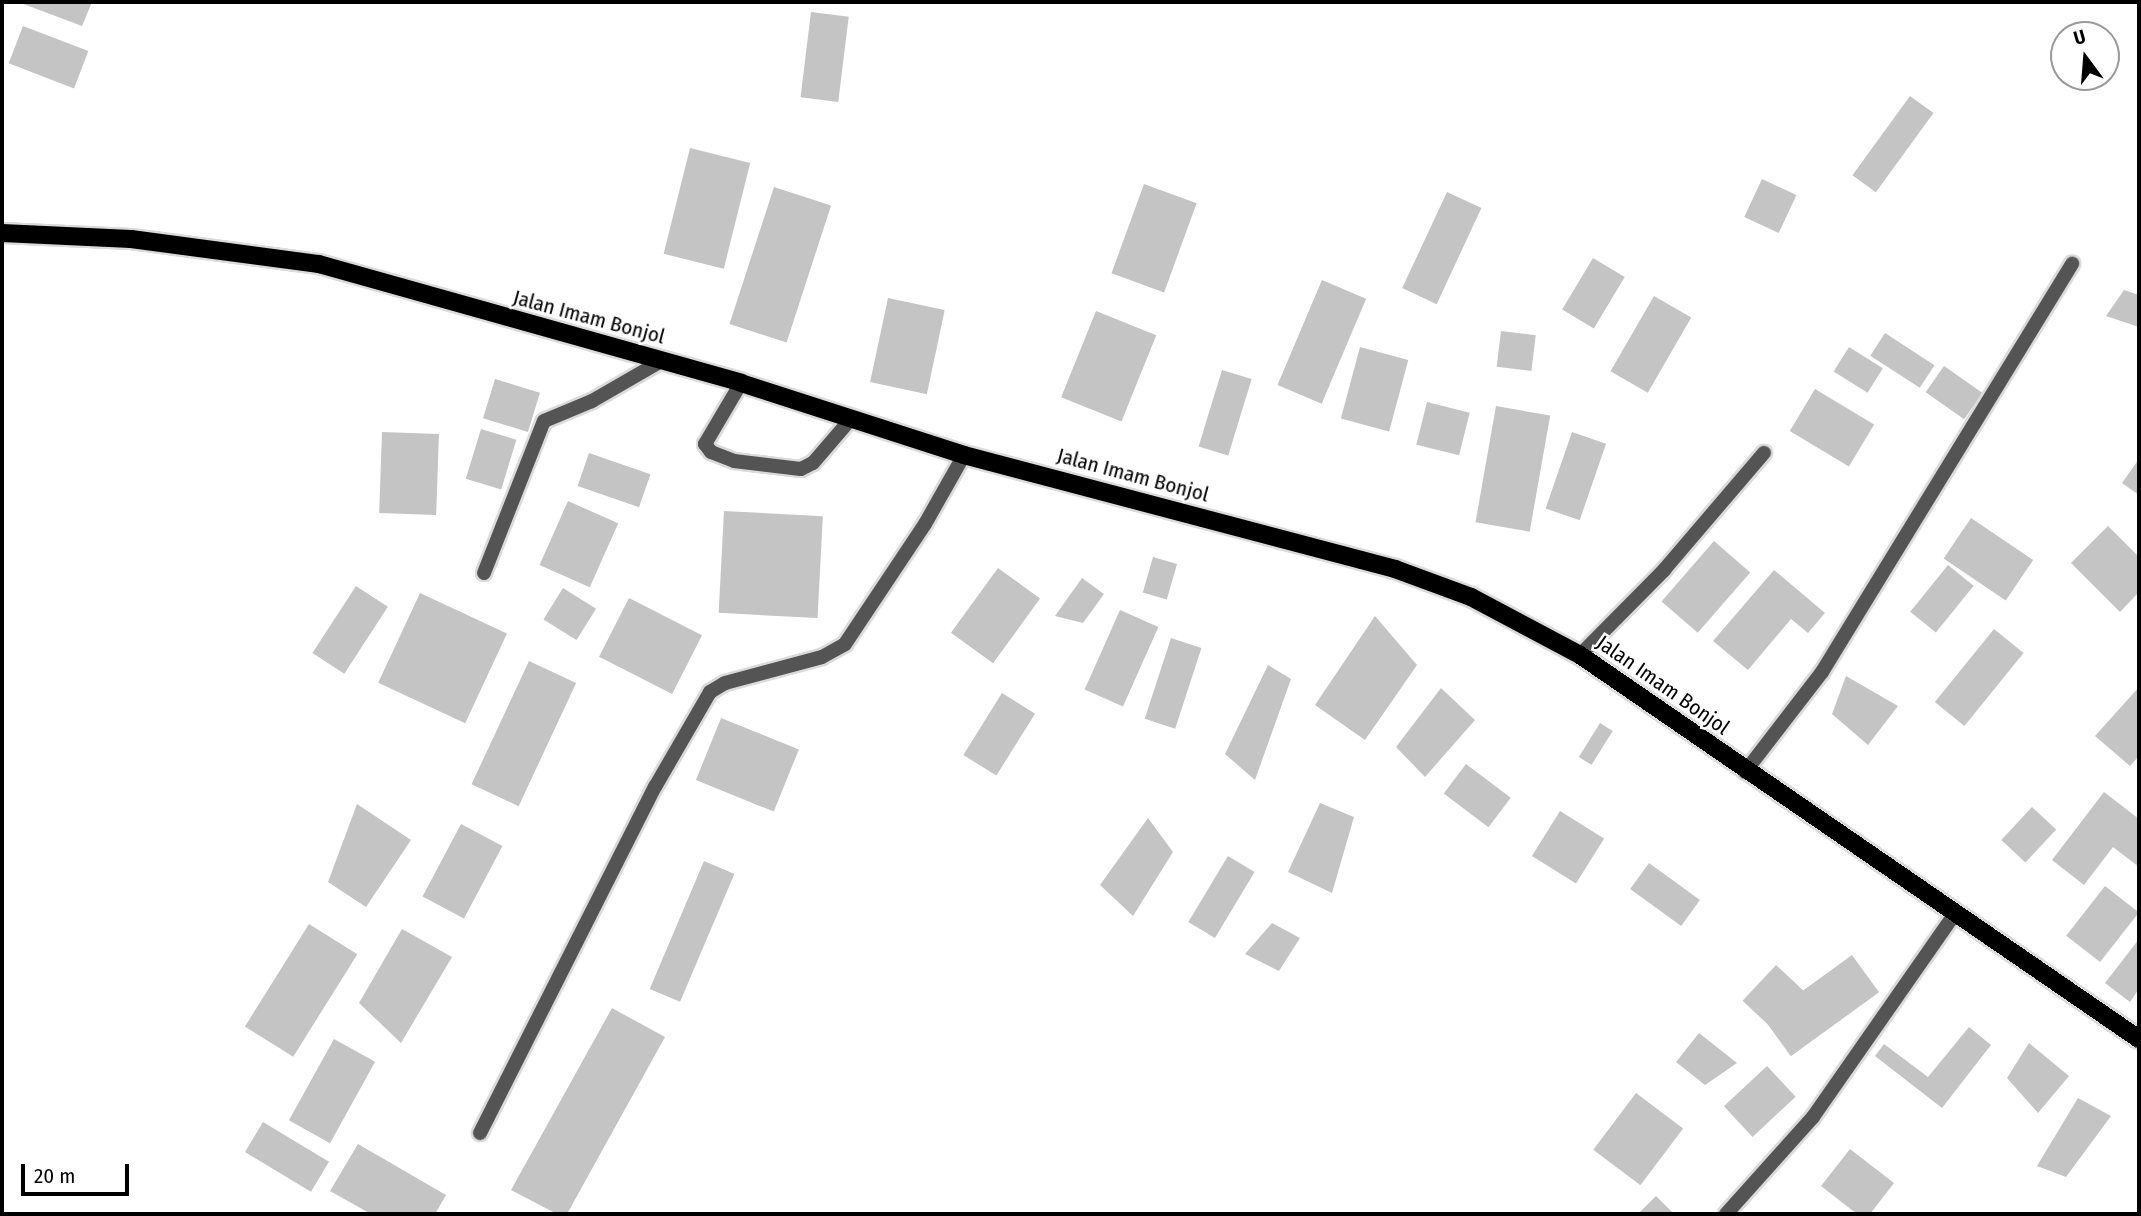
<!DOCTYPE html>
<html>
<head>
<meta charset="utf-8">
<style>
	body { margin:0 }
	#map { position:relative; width:2141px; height:1216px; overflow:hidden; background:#fff; font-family:"Fira Sans Condensed",sans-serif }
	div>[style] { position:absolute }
	.building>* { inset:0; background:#c4c4c4; transform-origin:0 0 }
	.roads { filter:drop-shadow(2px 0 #dbdbdb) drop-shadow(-2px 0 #dbdbdb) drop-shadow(0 2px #dbdbdb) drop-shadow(0 -2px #dbdbdb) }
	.service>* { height:14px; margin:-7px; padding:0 7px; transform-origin:7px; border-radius:7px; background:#545454 }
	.minor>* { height:14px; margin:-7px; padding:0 7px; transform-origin:7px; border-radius:7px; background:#545454 }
	.primary>* { height:18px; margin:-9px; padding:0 9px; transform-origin:9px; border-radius:9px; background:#000 }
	span { translate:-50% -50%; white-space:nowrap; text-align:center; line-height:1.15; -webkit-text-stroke:5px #fff; paint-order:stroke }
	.street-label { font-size:21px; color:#000 }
	.frame { position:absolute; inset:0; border:4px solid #000; pointer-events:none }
	.north { position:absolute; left:2050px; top:21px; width:70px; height:70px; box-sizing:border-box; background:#fff; border:2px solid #999; border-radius:50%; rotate:344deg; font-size:19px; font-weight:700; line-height:28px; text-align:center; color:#000 }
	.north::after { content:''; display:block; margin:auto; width:24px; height:32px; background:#000; clip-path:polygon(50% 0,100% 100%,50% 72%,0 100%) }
	.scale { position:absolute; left:21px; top:1164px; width:108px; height:32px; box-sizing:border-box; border:4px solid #000; border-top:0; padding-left:9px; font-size:21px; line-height:24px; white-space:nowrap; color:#000; -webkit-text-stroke:5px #fff; paint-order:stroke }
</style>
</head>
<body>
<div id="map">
	<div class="building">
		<i style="clip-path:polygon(18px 2px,92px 2px,82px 26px)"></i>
		<i style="left:811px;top:12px;width:38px;height:86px;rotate:7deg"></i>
		<i style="left:23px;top:26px;width:70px;height:40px;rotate:21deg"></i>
		<i style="left:1910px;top:96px;width:29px;height:98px;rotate:36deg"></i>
		<i style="left:690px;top:148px;width:62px;height:109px;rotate:14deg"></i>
		<i style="left:1762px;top:179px;width:38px;height:42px;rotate:25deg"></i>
		<i style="left:1144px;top:184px;width:56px;height:95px;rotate:20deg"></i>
		<i style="left:774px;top:187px;width:60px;height:144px;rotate:18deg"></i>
		<i style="left:1447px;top:192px;width:38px;height:106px;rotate:25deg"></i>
		<i style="left:1593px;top:258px;width:37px;height:60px;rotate:31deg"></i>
		<i style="left:1322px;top:280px;width:48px;height:114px;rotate:23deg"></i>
		<i style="clip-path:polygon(2124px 290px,2139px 295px,2139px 327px,2106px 316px)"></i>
		<i style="left:1654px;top:296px;width:43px;height:87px;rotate:30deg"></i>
		<i style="left:888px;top:298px;width:58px;height:86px;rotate:12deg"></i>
		<i style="left:1096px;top:311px;width:65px;height:93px;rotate:22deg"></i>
		<i style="left:1501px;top:331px;width:35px;height:36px;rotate:7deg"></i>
		<i style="left:1885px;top:333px;width:59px;height:27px;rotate:33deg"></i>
		<i style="left:1360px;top:347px;width:50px;height:74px;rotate:15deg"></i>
		<i style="left:1849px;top:347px;width:40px;height:29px;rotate:32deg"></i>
		<i style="left:1944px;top:366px;width:47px;height:32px;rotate:35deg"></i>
		<i style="left:1222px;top:370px;width:31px;height:80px;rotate:17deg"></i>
		<i style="left:495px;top:379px;width:47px;height:41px;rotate:17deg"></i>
		<i style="left:1815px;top:389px;width:69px;height:49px;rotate:31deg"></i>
		<i style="left:1427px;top:402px;width:44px;height:44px;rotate:14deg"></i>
		<i style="left:1496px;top:406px;width:55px;height:118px;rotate:10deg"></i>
		<i style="left:481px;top:429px;width:37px;height:52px;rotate:17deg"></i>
		<i style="left:382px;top:432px;width:57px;height:81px;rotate:2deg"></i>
		<i style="left:1572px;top:432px;width:36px;height:81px;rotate:19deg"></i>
		<i style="left:589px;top:453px;width:65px;height:35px;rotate:19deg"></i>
		<i style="clip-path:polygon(2139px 459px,2139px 495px,2122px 483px)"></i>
		<i style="left:568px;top:501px;width:55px;height:70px;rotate:24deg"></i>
		<i style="left:724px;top:511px;width:99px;height:102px;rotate:3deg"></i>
		<i style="left:1971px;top:518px;width:75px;height:49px;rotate:34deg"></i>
		<i style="clip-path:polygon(2108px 526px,2139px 557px,2139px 592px,2120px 612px,2071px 563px)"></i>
		<i style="left:1714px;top:541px;width:48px;height:80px;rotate:41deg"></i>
		<i style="left:1153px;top:557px;width:25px;height:37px;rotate:16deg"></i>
		<i style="left:1948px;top:565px;width:33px;height:60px;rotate:39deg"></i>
		<i style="left:998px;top:568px;width:52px;height:80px;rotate:36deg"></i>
		<i style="clip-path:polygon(1774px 570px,1825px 613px,1808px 633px,1791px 619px,1748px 670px,1713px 641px)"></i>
		<i style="clip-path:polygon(1082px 578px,1104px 594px,1083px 623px,1055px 616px)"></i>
		<i style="left:356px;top:586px;width:38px;height:80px;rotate:33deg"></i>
		<i style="left:563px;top:588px;width:39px;height:37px;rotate:32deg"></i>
		<i style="left:420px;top:593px;width:96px;height:99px;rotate:25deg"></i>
		<i style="left:629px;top:598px;width:82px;height:66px;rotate:27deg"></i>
		<i style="left:1120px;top:610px;width:42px;height:87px;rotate:24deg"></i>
		<i style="clip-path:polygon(1375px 616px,1417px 665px,1365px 740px,1315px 705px)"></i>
		<i style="left:1994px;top:629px;width:38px;height:94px;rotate:39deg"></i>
		<i style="left:1171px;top:638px;width:32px;height:85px;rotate:18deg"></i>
		<i style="left:529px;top:661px;width:52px;height:136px;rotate:25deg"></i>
		<i style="clip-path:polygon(1268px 665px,1291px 679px,1255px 780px,1225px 754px)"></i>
		<i style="clip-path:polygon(1846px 676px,1898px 706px,1868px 745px,1832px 714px)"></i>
		<i style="clip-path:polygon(2139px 687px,2139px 756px,2130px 766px,2095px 736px)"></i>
		<i style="clip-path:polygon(1441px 688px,1475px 720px,1425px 777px,1396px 747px)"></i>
		<i style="left:1002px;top:693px;width:39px;height:73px;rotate:32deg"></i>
		<i style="left:721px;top:718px;width:84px;height:67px;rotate:22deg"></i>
		<i style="left:1600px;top:723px;width:15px;height:40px;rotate:32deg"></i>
		<i style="left:1466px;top:764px;width:56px;height:37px;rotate:37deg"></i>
		<i style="clip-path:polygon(2104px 792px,2139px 819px,2139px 867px,2113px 847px,2084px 885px,2052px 860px)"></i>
		<i style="clip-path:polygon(1320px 803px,1354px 817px,1332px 893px,1288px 872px)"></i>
		<i style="clip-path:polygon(357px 804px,411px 840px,366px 907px,328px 882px)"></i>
		<i style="left:2032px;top:807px;width:33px;height:45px;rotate:43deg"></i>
		<i style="left:1560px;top:811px;width:52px;height:53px;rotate:32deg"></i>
		<i style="clip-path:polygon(1148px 818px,1173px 852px,1133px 916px,1100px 885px)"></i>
		<i style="left:461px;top:824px;width:47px;height:82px;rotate:28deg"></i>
		<i style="left:1228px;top:856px;width:31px;height:77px;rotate:31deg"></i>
		<i style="left:704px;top:861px;width:33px;height:139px;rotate:23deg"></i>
		<i style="left:1649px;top:863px;width:63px;height:32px;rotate:36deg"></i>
		<i style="left:2105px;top:886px;width:43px;height:63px;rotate:38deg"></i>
		<i style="clip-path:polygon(1272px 923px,1300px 938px,1279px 971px,1245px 954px)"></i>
		<i style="left:309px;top:924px;width:57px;height:121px;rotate:32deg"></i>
		<i style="clip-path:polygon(402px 929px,452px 957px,401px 1043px,359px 1003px)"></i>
		<i style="clip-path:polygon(2139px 939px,2139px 989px,2130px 1002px,2105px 983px)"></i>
		<i style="left:1852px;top:955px;width:46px;height:109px;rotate:54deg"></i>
		<i style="left:1776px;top:965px;width:40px;height:49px;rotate:43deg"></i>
		<i style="clip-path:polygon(612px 1008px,665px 1037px,567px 1214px,557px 1214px,511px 1190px)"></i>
		<i style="clip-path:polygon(1969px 1027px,1991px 1045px,1942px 1108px,1875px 1056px,1884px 1044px,1928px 1077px)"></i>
		<i style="clip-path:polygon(1699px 1033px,1737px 1063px,1705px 1085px,1676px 1062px)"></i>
		<i style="left:334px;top:1039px;width:47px;height:93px;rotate:29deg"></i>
		<i style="clip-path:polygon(2029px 1043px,2069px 1076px,2038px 1113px,2007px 1078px)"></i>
		<i style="left:1767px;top:1066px;width:42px;height:59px;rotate:47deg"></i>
		<i style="left:1636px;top:1093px;width:59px;height:71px;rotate:37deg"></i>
		<i style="clip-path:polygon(2078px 1098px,2111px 1116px,2066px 1177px,2037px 1166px)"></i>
		<i style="left:263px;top:1122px;width:77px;height:35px;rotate:31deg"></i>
		<i style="clip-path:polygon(358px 1144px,446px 1195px,435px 1214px,371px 1214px,330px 1191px)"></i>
		<i style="clip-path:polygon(1850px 1149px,1894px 1183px,1870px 1214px,1857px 1214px,1821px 1186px)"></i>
		<i style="clip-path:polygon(1656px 1196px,1674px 1214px,1638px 1214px)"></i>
	</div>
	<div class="roads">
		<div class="service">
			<i style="left:741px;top:383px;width:71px;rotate:120.5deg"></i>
			<i style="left:705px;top:444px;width:10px;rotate:53deg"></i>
			<i style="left:711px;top:452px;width:25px;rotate:21deg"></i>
			<i style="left:734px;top:461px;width:67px;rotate:6.8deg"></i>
			<i style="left:801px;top:469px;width:13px;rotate:-27deg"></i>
			<i style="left:813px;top:463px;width:57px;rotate:-49.3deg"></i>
		</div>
		<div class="minor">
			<i style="left:484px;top:573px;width:163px;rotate:-68.5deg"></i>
			<i style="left:544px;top:421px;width:52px;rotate:-22.6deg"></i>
			<i style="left:592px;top:401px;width:82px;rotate:-30deg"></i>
			<i style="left:1580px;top:655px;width:120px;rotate:-45.3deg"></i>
			<i style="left:1664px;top:570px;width:154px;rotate:-49.5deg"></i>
			<i style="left:1745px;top:772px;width:126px;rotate:-52.4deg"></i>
			<i style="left:1822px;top:672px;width:479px;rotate:-58.5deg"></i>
			<i style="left:480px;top:1133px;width:388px;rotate:-63.2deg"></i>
			<i style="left:655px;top:787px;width:110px;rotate:-59.9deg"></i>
			<i style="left:710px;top:692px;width:17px;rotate:-31deg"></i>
			<i style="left:725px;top:683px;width:100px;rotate:-15deg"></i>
			<i style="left:822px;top:657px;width:26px;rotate:-29deg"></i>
			<i style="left:845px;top:644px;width:144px;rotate:-56.3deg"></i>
			<i style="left:925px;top:524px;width:79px;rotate:-60.5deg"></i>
			<i style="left:1726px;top:1214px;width:130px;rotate:-48.1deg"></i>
			<i style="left:1813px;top:1117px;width:246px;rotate:-55.1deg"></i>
		</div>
		<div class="primary">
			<i style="left:2px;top:233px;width:129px;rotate:2.7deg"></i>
			<i style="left:131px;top:239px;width:190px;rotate:7.6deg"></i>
			<i style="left:319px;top:264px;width:438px;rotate:15.7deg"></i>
			<i style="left:741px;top:383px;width:234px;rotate:17.9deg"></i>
			<i style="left:964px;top:455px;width:446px;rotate:14.8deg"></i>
			<i style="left:1395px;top:569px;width:81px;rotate:20.2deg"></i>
			<i style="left:1471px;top:597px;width:123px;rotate:28deg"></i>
			<i style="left:1580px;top:655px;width:678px;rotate:34.49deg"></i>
		</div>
	</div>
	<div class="street-label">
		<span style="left:589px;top:317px;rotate:15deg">Jalan Imam Bonjol</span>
		<span style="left:1133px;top:475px;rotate:15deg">Jalan Imam Bonjol</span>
		<span style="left:1663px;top:685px;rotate:35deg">Jalan Imam Bonjol</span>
	</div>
	<div class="frame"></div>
	<div class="north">U</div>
	<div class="scale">20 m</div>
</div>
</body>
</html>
